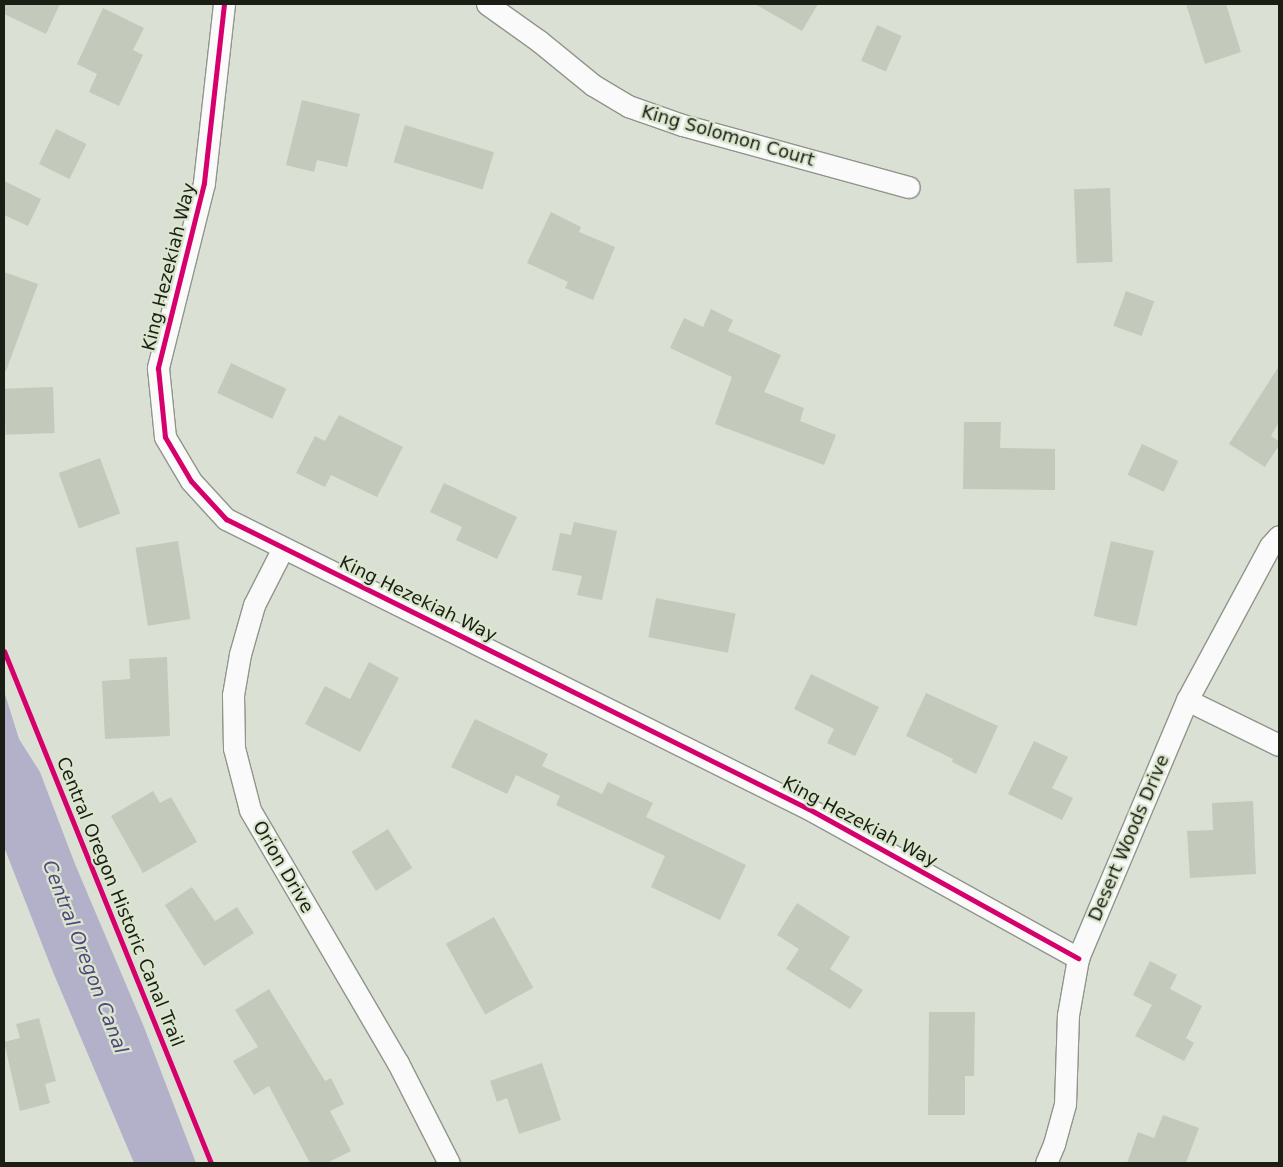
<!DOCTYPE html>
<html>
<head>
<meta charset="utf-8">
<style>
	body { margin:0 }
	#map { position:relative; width:1283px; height:1167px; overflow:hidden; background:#dae0d4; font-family:"DejaVu Sans",sans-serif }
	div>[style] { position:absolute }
	.water>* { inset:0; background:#b3b0ca }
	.building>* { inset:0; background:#c3c9bb; transform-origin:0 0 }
	.roads { filter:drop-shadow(1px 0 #90958b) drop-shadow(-1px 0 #90958b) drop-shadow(0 1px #90958b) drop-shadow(0 -1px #90958b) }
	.minor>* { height:21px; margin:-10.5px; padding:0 10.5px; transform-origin:10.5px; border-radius:10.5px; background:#f9faf9 }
	.cycleway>* { height:5px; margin:-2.5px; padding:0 2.5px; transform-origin:2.5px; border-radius:2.5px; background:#d6006c }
	span { translate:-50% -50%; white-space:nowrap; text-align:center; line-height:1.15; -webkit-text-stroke:4.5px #dbe6ce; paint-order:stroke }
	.street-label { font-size:18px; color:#1a1e15 }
	.water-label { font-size:19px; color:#53477e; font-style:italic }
	.frame { position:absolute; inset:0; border:5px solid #1a1e15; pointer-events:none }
</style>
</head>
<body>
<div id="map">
	<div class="water">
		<i style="clip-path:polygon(4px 691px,19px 739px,40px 772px,75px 864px,144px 1027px,196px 1163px,134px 1163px,53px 972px,4px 847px)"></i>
	</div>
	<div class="building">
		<i style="clip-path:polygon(4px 4px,60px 4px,46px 34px,4px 14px)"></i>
		<i style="clip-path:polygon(755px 4px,818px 4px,802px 31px)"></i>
		<i style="clip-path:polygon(1186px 4px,1226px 4px,1241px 52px,1205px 64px)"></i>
		<i style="clip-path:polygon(103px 8px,144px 28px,133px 50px,143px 55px,119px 106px,89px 92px,97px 74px,77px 64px)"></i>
		<i style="left:877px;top:25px;width:27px;height:39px;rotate:24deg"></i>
		<i style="clip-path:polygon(302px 100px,360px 114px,347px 167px,317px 160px,314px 172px,286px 165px)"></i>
		<i style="left:405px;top:125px;width:93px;height:39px;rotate:17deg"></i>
		<i style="left:56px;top:129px;width:34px;height:39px;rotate:26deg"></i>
		<i style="clip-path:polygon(4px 181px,41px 199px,28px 226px,4px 215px)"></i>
		<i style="left:1110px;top:188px;width:74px;height:36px;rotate:88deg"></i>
		<i style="clip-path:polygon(551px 212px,581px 227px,579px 232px,615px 247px,593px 300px,565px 288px,568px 282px,527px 263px)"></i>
		<i style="clip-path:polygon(4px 272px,38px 284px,6px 371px,4px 371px)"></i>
		<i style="left:1126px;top:291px;width:30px;height:37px;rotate:20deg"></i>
		<i style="clip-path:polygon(711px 309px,733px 320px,728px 331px,781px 355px,764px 392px,804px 408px,800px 421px,836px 435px,824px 465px,715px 424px,732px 377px,670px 348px,684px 318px,703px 327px)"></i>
		<i style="left:231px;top:363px;width:61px;height:33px;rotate:25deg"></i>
		<i style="clip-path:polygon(1279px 366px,1279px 422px,1271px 436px,1279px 441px,1279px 445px,1265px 467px,1229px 444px)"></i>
		<i style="left:53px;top:387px;width:46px;height:49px;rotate:88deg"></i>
		<i style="clip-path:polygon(339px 415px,403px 447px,377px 497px,331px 475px,325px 487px,296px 473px,315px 436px,325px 441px)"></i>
		<i style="clip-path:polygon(964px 422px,1001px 422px,1000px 448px,1055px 449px,1055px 490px,963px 489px)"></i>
		<i style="left:1142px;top:444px;width:40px;height:34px;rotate:25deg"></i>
		<i style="left:100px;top:458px;width:59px;height:44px;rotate:70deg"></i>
		<i style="clip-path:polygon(444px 483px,517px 517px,497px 559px,456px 540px,462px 527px,430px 512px)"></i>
		<i style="clip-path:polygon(574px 522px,617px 531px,602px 600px,577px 595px,582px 576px,552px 570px,560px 533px,571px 535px)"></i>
		<i style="left:178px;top:541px;width:79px;height:43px;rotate:81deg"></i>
		<i style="left:1111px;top:541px;width:44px;height:77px;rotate:13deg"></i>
		<i style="left:656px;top:598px;width:81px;height:40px;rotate:11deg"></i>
		<i style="clip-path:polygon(167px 657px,170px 736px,105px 739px,102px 681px,130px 679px,129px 659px)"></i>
		<i style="clip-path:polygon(369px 662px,399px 678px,360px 752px,305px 724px,325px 686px,350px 699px)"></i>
		<i style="clip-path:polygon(811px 674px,879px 707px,855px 756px,827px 743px,834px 729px,794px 709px)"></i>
		<i style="clip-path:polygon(926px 693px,998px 726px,976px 774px,952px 762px,953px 759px,906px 736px)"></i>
		<i style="clip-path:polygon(475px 719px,548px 754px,542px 766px,602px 794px,608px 782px,653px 803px,646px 817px,746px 865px,720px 920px,651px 887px,665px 856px,556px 805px,560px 796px,516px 775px,507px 794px,451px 767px)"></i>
		<i style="clip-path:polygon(1034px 741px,1068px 757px,1052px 788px,1073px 798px,1062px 820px,1008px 794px)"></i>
		<i style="clip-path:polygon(153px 791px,160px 803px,171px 797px,197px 842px,143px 873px,111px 816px)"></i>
		<i style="clip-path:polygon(1253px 801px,1256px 874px,1190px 878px,1187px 831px,1213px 830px,1212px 803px)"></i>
		<i style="left:388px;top:829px;width:46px;height:43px;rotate:58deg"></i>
		<i style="clip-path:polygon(192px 887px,215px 921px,237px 907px,254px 933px,204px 966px,165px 905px)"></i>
		<i style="clip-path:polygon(797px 903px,850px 937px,830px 969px,863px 990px,850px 1009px,786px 969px,799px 949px,777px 935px)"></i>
		<i style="left:494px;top:917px;width:81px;height:55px;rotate:61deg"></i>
		<i style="clip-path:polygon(1150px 961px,1177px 975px,1170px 989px,1202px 1006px,1186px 1038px,1194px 1043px,1184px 1061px,1135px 1036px,1152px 1005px,1133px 995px)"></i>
		<i style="clip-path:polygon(269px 989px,325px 1081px,331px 1078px,344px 1104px,330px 1111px,351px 1151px,327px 1163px,310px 1163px,269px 1086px,254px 1095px,233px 1061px,258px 1047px,235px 1010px)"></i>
		<i style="clip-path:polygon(929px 1012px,975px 1012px,974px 1076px,965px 1076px,965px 1115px,928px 1115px)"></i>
		<i style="clip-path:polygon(39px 1018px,56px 1081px,45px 1084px,50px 1103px,20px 1111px,4px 1042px,20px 1038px,16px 1024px)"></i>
		<i style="clip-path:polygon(542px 1063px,561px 1120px,519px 1134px,507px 1098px,497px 1102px,490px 1081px)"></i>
		<i style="clip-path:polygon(1163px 1115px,1199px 1128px,1186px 1163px,1127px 1163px,1138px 1132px,1154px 1138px)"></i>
	</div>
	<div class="roads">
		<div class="minor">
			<i style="left:224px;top:4px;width:180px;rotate:96.4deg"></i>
			<i style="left:204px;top:183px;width:191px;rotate:104deg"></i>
			<i style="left:158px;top:368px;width:69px;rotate:84.2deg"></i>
			<i style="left:165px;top:437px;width:51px;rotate:59.4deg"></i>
			<i style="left:191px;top:481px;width:52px;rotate:47.4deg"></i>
			<i style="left:226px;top:519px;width:651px;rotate:26.45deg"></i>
			<i style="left:809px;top:809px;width:308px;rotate:29deg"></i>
			<i style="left:487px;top:4px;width:64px;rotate:35.4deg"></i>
			<i style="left:539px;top:41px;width:70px;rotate:39.2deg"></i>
			<i style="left:593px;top:85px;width:41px;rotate:31deg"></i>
			<i style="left:628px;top:106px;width:57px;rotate:19.4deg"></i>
			<i style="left:682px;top:125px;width:235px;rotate:15.3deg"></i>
			<i style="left:283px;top:548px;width:64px;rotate:117deg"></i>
			<i style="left:254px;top:605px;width:51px;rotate:105.9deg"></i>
			<i style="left:240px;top:654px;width:42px;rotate:99.7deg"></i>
			<i style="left:233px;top:695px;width:53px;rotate:88.9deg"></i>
			<i style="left:234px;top:748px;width:64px;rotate:75.5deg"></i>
			<i style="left:250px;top:810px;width:293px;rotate:59.7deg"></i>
			<i style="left:398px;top:1063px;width:112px;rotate:63deg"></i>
			<i style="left:1187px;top:700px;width:102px;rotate:26.1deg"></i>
			<i style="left:1046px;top:1163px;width:21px;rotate:-67deg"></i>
			<i style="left:1054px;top:1144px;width:41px;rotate:-74.6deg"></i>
			<i style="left:1065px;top:1104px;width:89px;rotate:-88.1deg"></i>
			<i style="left:1068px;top:1015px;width:58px;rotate:-80deg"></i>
			<i style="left:1078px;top:958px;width:280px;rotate:-67.1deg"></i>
			<i style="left:1187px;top:700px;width:175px;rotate:-61.7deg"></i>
			<i style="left:1270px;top:546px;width:13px;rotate:-48deg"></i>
		</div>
	</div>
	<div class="cycleway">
		<i style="left:224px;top:4px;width:180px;rotate:96.4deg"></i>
		<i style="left:204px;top:183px;width:191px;rotate:104deg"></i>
		<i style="left:158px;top:368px;width:69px;rotate:84.2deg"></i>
		<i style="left:165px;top:437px;width:51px;rotate:59.4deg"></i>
		<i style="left:191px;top:481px;width:52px;rotate:47.4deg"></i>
		<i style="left:226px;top:519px;width:651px;rotate:26.45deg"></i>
		<i style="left:809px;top:809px;width:308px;rotate:29deg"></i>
		<i style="left:4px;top:651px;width:552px;rotate:67.99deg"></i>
	</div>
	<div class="street-label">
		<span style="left:728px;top:136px;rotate:16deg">King Solomon Court</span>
		<span style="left:169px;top:267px;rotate:-76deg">King Hezekiah Way</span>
		<span style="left:418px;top:599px;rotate:26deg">King Hezekiah Way</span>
		<span style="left:860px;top:822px;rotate:28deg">King Hezekiah Way</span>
		<span style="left:1129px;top:838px;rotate:-67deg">Desert Woods Drive</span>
		<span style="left:283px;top:867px;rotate:60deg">Orion Drive</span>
		<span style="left:120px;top:902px;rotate:68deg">Central Oregon Historic Canal Trail</span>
	</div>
	<div class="water-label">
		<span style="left:85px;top:957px;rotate:69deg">Central Oregon Canal</span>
	</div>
	<div class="frame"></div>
</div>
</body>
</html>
